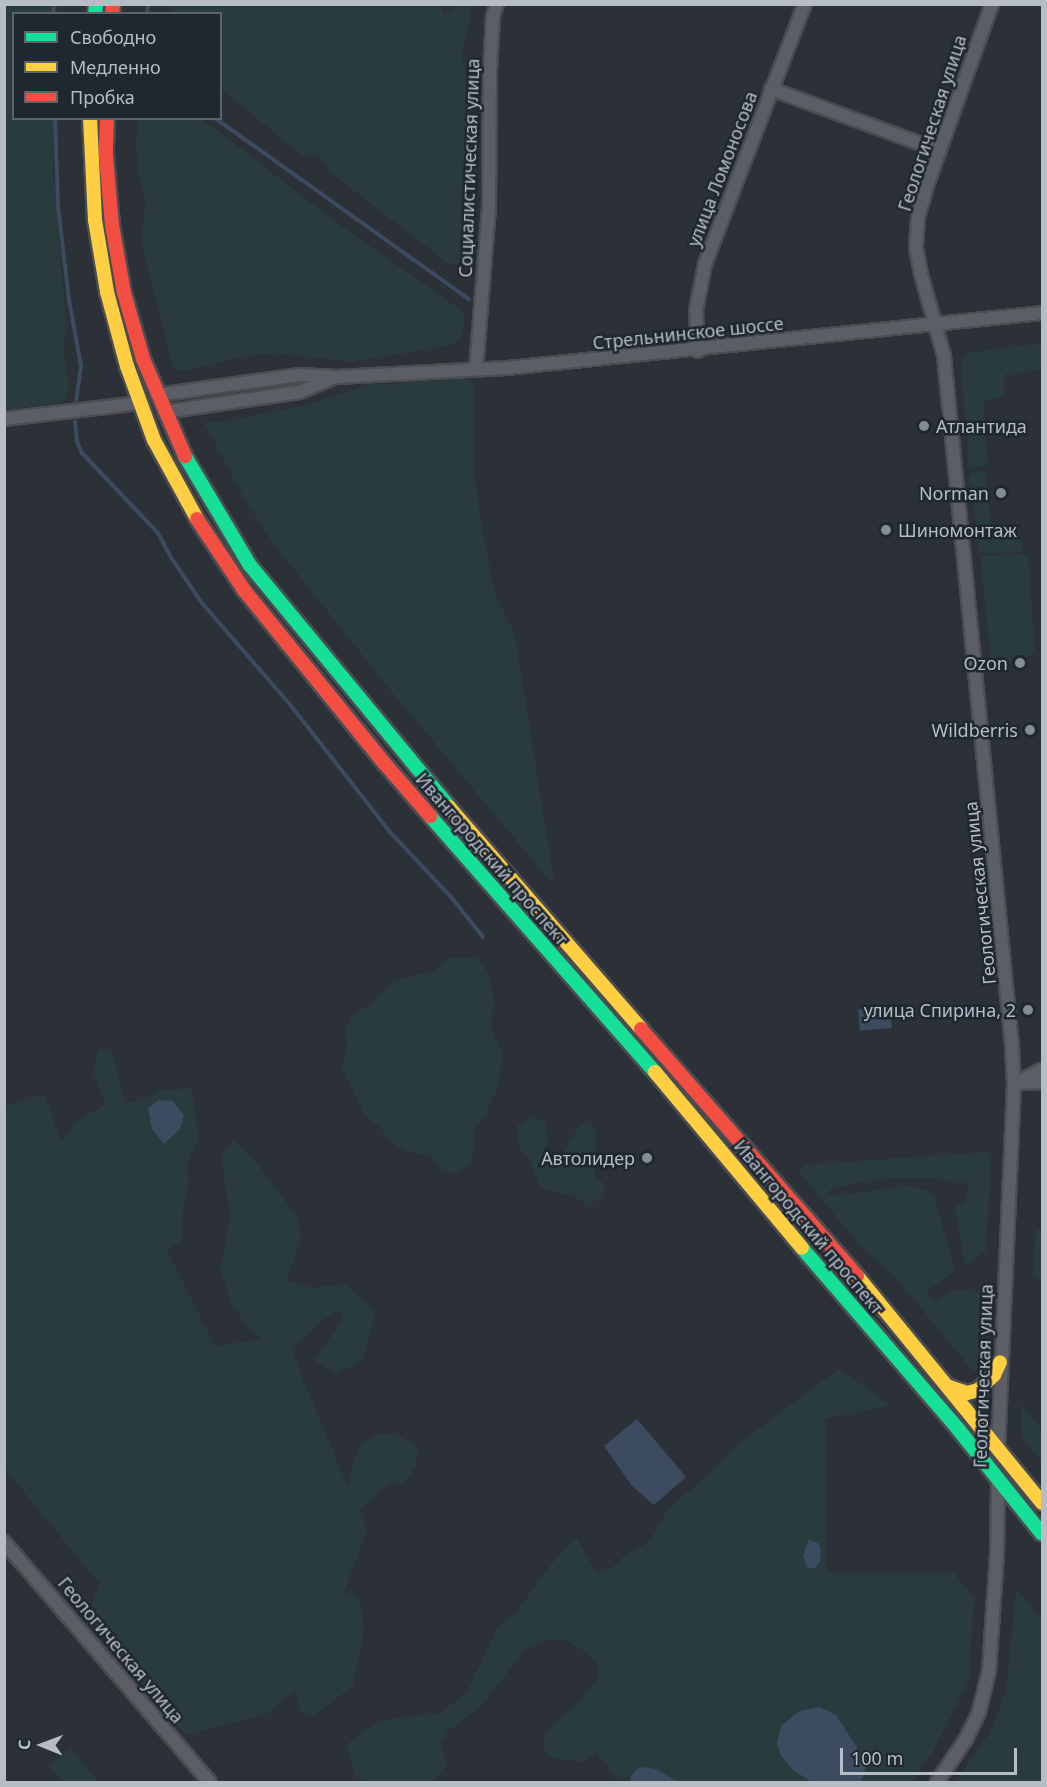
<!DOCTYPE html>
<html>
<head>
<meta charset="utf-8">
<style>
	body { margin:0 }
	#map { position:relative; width:1047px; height:1787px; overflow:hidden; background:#2c3137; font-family:"Noto Sans",sans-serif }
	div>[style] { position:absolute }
	.green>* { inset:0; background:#2a3b3d }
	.water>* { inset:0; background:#3c4b5f; transform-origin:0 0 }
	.stream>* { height:4px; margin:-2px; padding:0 2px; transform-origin:2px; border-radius:2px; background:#3c4b5f }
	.roads { filter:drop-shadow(2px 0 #4a4d52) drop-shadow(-2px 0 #4a4d52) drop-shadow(0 2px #4a4d52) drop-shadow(0 -2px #4a4d52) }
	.street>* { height:12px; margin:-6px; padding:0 6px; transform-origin:6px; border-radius:6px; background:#5b5f65 }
	.fast>* { height:14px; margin:-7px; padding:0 7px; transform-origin:7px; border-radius:7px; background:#16e098 }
	.slow>* { height:14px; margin:-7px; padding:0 7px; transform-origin:7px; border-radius:7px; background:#ffcf43 }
	.jam>* { height:14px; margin:-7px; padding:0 7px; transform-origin:7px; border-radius:7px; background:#f24e42 }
	.dots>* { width:16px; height:16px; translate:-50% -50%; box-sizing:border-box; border:3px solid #1f2731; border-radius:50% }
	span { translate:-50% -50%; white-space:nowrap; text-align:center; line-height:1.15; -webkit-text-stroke:5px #1f2731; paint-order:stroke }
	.street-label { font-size:18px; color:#b6bdc7 }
	.poi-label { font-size:18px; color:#b6bdc7 }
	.left { translate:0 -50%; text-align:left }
	.right { translate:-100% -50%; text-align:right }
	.frame { position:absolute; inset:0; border:6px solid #b6bdc7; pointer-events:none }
	.legend { position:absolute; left:12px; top:12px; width:210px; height:108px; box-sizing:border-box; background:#1f2731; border:2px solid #5b636d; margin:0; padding:8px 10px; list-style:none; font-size:18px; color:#b6bdc7 }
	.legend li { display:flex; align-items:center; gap:12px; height:30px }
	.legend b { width:30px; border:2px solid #5b636d }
	.north { position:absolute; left:12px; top:1715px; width:60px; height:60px; -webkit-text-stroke:4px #1f2731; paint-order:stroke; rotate:271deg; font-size:16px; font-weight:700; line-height:24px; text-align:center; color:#b6bdc7 }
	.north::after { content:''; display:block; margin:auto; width:21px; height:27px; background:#b6bdc7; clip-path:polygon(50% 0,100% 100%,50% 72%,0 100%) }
	.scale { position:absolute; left:840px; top:1748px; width:177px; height:27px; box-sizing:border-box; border:3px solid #b6bdc7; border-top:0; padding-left:8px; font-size:18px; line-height:21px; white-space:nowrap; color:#b6bdc7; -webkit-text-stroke:4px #1f2731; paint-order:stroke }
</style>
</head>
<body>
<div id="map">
	<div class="green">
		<i style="clip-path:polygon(440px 4px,443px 14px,464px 4px,468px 5px,471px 13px,462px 53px,471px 106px,469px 242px,468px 258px,459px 264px,449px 264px,330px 172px,317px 154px,302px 156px,223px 90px,220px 14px,170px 13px,169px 5px)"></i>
		<i style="clip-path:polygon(4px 5px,58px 5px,57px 13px,14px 14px,14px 118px,54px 119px,53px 167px,66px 321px,64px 350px,69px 387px,63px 402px,5px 410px)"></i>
		<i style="clip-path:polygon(139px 119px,201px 119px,221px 133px,329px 217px,465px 313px,462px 333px,455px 344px,354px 362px,274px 353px,241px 357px,189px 370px,174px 370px,141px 241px,146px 201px,138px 171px,136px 143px)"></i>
		<i style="clip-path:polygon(1042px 343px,1042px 370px,1005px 374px,1004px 396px,983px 402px,985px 421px,965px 422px,961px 365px,966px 353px)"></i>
		<i style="clip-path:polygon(428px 379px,463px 379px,475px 383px,474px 469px,481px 521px,494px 592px,515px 635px,554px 881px,550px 881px,391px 691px,273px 543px,242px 495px,204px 422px,222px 422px,302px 406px,376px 383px,388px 385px)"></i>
		<i style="clip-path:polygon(985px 425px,988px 462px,984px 466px,969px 468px,966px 427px)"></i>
		<i style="clip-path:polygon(985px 472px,992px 536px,1020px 533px,1022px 552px,979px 553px,970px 474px)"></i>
		<i style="clip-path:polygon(1028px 554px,1035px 649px,1028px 657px,998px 664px,991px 660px,980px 556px)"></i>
		<i style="clip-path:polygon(451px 957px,479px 959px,490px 976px,494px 1002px,491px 1029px,503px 1054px,498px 1087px,484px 1117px,473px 1131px,474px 1153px,466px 1168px,456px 1173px,442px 1171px,430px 1156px,406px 1151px,390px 1142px,381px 1128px,365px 1115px,342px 1067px,347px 1046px,346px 1027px,352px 1015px,373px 1003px,393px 981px,434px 971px)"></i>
		<i style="clip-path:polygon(evenodd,99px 1049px,113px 1053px,125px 1103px,146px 1098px,160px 1090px,191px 1088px,199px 1137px,187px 1164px,189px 1183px,183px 1213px,183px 1240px,167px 1250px,215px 1347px,262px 1338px,247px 1327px,232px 1304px,220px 1270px,230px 1217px,221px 1157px,233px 1140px,253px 1158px,298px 1218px,301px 1239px,286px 1280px,312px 1288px,345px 1284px,376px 1312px,362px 1361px,336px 1374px,314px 1360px,344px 1318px,339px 1310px,323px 1320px,292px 1348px,303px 1380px,348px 1487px,352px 1467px,360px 1446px,376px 1434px,397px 1435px,418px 1446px,416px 1466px,404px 1483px,389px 1483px,359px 1511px,367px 1531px,342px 1596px,351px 1591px,362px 1606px,364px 1632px,353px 1686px,312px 1717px,301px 1712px,295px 1691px,266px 1714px,185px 1735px,86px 1616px,100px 1584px,5px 1469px,4px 1106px,45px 1094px,61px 1142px,80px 1119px,105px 1105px,93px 1070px,99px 1049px,173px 1101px,184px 1115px,180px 1129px,164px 1144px,152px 1129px,148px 1108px,173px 1101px)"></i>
		<i style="clip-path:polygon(535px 1117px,545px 1122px,549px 1152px,564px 1153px,578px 1127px,587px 1122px,596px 1128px,595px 1177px,606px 1185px,601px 1196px,589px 1206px,576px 1197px,541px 1188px,531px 1162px,518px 1146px,517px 1126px)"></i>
		<i style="clip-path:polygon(987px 1152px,991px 1161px,986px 1251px,965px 1266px,955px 1207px,966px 1202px,968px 1189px,965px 1182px,921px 1177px,874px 1180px,832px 1188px,828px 1193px,835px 1196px,906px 1186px,928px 1190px,935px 1198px,955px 1271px,926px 1292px,935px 1302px,952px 1290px,985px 1292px,981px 1368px,973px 1371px,897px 1279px,858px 1243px,799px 1172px,804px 1165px)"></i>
		<i style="clip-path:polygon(1036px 1228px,1042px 1232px,1042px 1280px,1033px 1276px)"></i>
		<i style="clip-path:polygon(839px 1369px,891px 1405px,825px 1419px,827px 1573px,954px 1573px,974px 1598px,969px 1681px,933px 1751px,911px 1782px,861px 1782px,867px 1763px,799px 1711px,781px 1727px,781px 1756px,793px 1770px,811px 1782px,679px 1782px,656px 1769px,637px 1769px,630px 1777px,616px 1778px,597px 1752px,584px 1762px,551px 1758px,544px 1750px,545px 1734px,585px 1696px,599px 1676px,598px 1665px,584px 1651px,565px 1640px,544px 1641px,526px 1649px,481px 1706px,448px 1731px,441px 1744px,447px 1764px,432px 1782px,365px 1782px,356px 1776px,346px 1746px,356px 1736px,375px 1724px,400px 1717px,438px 1714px,466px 1694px,498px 1627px,515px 1614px,549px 1567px,576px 1537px,597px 1574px,613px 1567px,624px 1556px,649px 1542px,669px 1508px,716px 1468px,742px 1441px)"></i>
		<i style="clip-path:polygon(1021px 1403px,1042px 1430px,1042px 1462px,1021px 1436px)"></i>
		<i style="clip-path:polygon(1016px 1589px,1042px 1619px,1042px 1782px,955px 1782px,989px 1734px,1006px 1692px)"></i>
		<i style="clip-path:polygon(70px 1748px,94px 1777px,99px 1782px,63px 1782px,49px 1766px)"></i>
	</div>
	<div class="water">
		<i style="left:890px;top:1007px;width:21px;height:32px;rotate:85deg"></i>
		<i style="clip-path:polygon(159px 1100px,173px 1101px,184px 1115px,180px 1129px,164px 1144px,152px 1129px,148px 1108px)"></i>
		<i style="clip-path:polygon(637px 1419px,686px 1477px,654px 1505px,632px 1486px,604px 1446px)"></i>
		<i style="clip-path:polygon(809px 1539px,819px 1544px,821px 1552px,820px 1561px,815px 1569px,807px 1567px,803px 1556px)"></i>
		<i style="clip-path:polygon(820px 1707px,836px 1715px,867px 1763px,861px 1782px,811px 1782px,793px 1770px,781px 1756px,777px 1743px,781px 1726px,799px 1711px)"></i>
		<i style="clip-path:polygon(645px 1767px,656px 1769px,679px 1782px,631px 1782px,630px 1777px,637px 1769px)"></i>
	</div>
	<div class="stream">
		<i style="left:53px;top:14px;width:10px;rotate:-84deg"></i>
		<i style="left:147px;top:14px;width:10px;rotate:-84deg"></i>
		<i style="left:55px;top:118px;width:88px;rotate:88deg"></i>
		<i style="left:58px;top:206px;width:95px;rotate:83.3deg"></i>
		<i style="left:69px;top:300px;width:67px;rotate:79.7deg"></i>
		<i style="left:81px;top:366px;width:34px;rotate:98deg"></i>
		<i style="left:215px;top:118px;width:312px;rotate:35.5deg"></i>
		<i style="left:75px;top:422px;width:20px;rotate:84deg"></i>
		<i style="left:77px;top:442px;width:12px;rotate:66deg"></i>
		<i style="left:82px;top:453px;width:110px;rotate:46.5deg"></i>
		<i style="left:158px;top:533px;width:26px;rotate:62deg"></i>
		<i style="left:170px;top:556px;width:57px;rotate:55.8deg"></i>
		<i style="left:202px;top:603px;width:138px;rotate:49.1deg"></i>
		<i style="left:292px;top:707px;width:159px;rotate:51.9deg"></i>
		<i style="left:390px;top:832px;width:89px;rotate:46.8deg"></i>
		<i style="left:451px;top:897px;width:51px;rotate:51.3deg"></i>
	</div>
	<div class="roads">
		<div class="street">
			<i style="left:992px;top:4px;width:193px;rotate:109.7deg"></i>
			<i style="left:927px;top:186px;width:33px;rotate:106deg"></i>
			<i style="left:918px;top:218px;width:30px;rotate:94deg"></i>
			<i style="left:916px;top:248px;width:26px;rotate:79deg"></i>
			<i style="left:921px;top:274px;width:85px;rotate:74.3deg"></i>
			<i style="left:944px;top:356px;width:693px;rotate:84.37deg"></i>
			<i style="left:1012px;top:1046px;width:38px;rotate:87deg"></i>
			<i style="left:1014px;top:1084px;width:363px;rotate:92.5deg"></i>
			<i style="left:771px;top:89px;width:178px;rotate:20.1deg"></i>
			<i style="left:698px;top:351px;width:41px;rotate:-92.8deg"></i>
			<i style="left:696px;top:310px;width:47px;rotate:-78.9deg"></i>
			<i style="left:705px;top:264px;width:279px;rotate:-69deg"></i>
			<i style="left:476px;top:369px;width:162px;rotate:-85.4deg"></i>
			<i style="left:489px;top:208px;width:138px;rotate:-89.6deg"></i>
			<i style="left:490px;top:70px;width:54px;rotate:-86.8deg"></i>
			<i style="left:493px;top:16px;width:13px;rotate:-72deg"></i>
			<i style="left:157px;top:395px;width:144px;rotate:-8deg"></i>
			<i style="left:300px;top:375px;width:37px;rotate:3deg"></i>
			<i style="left:337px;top:377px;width:170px;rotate:-3deg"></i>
			<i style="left:507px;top:368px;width:538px;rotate:-5.87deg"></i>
			<i style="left:164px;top:412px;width:137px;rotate:-8.4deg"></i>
			<i style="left:300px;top:392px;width:36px;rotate:-23deg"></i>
			<i style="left:4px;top:419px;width:137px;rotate:-6.7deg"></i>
			<i style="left:1021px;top:1083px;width:21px;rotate:-3deg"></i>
			<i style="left:1014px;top:1084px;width:31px;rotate:-27deg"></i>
			<i style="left:4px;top:1542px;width:316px;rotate:49.4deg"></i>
			<i style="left:937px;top:1782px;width:52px;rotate:-56deg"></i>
			<i style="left:966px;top:1739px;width:30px;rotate:-64deg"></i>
			<i style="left:979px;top:1712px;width:42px;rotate:-76.3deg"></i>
			<i style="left:989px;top:1671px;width:116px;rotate:-86.1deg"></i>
			<i style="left:997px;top:1555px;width:75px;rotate:-89.2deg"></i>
		</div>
		<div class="fast">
			<i style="left:95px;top:14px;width:10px;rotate:-84deg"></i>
			<i style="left:185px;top:456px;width:126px;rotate:59.3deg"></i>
			<i style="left:249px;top:564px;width:315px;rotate:50.5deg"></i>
			<i style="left:430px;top:816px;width:341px;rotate:48.7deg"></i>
			<i style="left:802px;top:1248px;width:239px;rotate:49.2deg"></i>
			<i style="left:958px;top:1429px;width:134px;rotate:51.3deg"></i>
		</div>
		<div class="slow">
			<i style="left:90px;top:118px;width:102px;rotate:87.2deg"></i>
			<i style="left:95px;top:220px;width:73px;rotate:80.5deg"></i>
			<i style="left:107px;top:292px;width:77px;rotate:74.9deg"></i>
			<i style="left:127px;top:366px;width:79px;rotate:70deg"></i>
			<i style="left:154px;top:440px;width:90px;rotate:61.4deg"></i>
			<i style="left:449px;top:807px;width:294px;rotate:49.1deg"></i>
			<i style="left:655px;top:1072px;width:229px;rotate:50.1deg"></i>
			<i style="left:857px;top:1276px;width:293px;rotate:50.8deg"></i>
			<i style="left:947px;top:1386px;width:21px;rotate:19deg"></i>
			<i style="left:967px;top:1393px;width:11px;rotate:-15deg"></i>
			<i style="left:978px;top:1390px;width:22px;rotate:-43deg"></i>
			<i style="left:994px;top:1375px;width:14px;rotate:-65deg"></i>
		</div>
		<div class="jam">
			<i style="left:112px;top:14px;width:10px;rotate:-84deg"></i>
			<i style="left:107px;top:118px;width:38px;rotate:92deg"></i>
			<i style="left:106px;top:156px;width:69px;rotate:85deg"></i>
			<i style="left:112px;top:225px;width:69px;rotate:80deg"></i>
			<i style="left:124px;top:293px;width:69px;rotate:73.9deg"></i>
			<i style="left:143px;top:359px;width:106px;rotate:66.6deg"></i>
			<i style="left:197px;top:519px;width:85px;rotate:56.5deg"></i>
			<i style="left:244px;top:590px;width:224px;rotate:51deg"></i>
			<i style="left:385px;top:764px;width:69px;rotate:49.1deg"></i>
			<i style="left:641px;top:1029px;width:328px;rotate:48.8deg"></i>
		</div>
	</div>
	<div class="dots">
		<i style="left:924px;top:426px;background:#868c95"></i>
		<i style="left:1001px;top:493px;background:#868c95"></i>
		<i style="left:886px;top:530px;background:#868c95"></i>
		<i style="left:1020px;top:663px;background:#868c95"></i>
		<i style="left:1030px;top:730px;background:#868c95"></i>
		<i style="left:1028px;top:1010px;background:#868c95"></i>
		<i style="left:647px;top:1158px;background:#868c95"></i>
	</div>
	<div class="street-label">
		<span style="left:932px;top:123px;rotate:-72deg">Геологическая улица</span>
		<span style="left:469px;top:168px;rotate:-88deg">Социалистическая улица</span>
		<span style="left:722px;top:169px;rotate:-69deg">улица Ломоносова</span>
		<span style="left:688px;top:333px;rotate:-6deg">Стрельнинское шоссе</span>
		<span style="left:492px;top:859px;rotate:49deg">Ивангородский проспект</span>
		<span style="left:980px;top:893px;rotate:-96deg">Геологическая улица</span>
		<span style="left:809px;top:1227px;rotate:50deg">Ивангородский проспект</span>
		<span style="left:983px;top:1376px;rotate:-88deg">Геологическая улица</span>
		<span style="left:121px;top:1650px;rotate:50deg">Геологическая улица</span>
	</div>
	<div class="poi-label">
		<span class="left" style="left:936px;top:426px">Атлантида</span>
		<span class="right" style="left:989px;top:493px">Norman</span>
		<span class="left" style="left:898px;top:530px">Шиномонтаж</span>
		<span class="right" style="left:1008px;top:663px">Ozon</span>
		<span class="right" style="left:1018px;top:730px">Wildberris</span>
		<span class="right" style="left:1016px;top:1010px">улица Спирина, 2</span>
		<span class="right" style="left:635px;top:1158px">Автолидер</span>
	</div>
	<div class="frame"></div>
	<ul class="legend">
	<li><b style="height:8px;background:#16e098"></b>Свободно</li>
	<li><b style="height:8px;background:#ffcf43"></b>Медленно</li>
	<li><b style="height:8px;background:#f24e42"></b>Пробка</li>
	</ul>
	<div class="north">С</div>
	<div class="scale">100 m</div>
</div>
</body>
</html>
